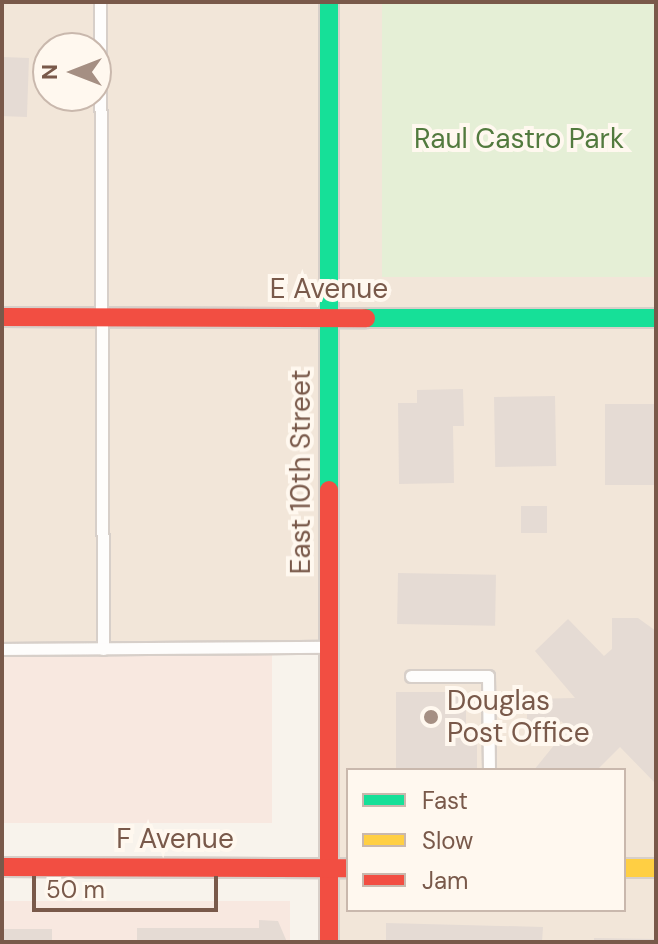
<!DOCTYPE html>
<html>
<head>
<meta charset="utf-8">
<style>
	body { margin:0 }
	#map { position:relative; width:658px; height:944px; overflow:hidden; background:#f8f3ec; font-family:"DM Sans",sans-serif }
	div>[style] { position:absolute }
	.residential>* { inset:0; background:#f2e6d9 }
	.commercial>* { inset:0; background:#f8e8e0; transform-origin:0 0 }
	.green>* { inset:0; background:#e5efd6; transform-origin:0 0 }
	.building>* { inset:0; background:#e5dbd4; transform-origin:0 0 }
	.roads { filter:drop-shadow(2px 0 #d7cfc9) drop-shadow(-2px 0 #d7cfc9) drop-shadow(0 2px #d7cfc9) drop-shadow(0 -2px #d7cfc9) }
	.lane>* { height:11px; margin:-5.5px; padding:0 5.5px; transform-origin:5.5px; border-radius:5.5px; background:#fefdfc }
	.fast>* { height:18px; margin:-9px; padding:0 9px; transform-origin:9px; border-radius:9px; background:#16e098 }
	.slow>* { height:18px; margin:-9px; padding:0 9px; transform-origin:9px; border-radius:9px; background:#ffcf43 }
	.jam>* { height:18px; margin:-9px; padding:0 9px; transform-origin:9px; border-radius:9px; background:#f24e42 }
	.dots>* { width:22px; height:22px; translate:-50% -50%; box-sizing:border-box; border:4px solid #fff8ef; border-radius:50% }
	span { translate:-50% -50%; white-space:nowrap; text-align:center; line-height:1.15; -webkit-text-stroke:8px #fff8ef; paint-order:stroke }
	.park-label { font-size:28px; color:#527a3e }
	.street-label { font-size:28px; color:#79594a }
	.poi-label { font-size:28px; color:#79594a }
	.left { translate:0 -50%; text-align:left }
	.frame { position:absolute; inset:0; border:4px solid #79594a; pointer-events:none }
	.legend { position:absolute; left:346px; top:768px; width:280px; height:144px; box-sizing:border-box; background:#fff8ef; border:2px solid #c9b8ad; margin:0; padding:10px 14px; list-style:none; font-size:24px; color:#79594a }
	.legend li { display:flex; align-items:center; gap:16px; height:40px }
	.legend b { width:40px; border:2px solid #c9b8ad }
	.north { position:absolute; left:32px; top:32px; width:80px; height:80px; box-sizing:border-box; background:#fff8ef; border:2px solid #c9b8ad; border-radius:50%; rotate:270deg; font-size:22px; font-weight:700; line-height:32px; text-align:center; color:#79594a }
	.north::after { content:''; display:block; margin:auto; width:28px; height:36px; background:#a58f83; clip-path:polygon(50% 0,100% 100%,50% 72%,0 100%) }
	.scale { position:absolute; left:32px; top:876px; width:186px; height:36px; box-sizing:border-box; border:4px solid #79594a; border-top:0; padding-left:10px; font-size:24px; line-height:28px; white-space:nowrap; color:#79594a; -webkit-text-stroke:6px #fff8ef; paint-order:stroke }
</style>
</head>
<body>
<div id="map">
	<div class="residential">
		<i style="clip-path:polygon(evenodd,2px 2px,656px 2px,656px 942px,329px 942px,328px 648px,2px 649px,2px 2px,48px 48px,96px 48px,96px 96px,48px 96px,48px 48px,2px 2px,348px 770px,624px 770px,624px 910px,348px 910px,348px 770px)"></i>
	</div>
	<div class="commercial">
		<i style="left:272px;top:654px;width:169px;height:270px;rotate:90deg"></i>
		<i style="left:290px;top:901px;width:41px;height:288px;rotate:90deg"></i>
	</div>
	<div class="green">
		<i style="left:382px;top:2px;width:274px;height:275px"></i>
	</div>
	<div class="building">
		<i style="left:2px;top:57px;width:27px;height:59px;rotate:2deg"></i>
		<i style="clip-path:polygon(463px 389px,464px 426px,453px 426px,454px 483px,399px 484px,398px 403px,417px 403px,417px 390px)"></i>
		<i style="left:555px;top:396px;width:70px;height:61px;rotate:89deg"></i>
		<i style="left:656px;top:404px;width:81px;height:51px;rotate:90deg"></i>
		<i style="left:521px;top:506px;width:26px;height:27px"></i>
		<i style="left:398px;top:573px;width:98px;height:51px;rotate:1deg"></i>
		<i style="clip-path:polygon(612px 618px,638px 618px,656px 631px,656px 784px,620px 747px,597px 770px,534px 770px,568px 728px,561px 721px,546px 741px,527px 741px,527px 699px,575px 698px,535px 651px,568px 619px,604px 656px,612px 649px)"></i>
		<i style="clip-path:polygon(396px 692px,466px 692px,466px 743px,477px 743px,477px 770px,396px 770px)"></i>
		<i style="clip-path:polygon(259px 920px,278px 921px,287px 942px,137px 942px,137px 928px,259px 928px)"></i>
		<i style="clip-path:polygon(386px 923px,543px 927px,542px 942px,386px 942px)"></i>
		<i style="left:2px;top:929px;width:50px;height:13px"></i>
		<i style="clip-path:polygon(594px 938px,656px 939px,656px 942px,594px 942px)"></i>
	</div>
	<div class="roads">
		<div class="lane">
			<i style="left:100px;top:2px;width:647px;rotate:89.73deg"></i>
			<i style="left:2px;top:649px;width:327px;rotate:-0.4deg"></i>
			<i style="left:411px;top:676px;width:77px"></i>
			<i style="left:488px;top:676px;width:94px;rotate:89.4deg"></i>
		</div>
		<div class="fast">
			<i style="left:329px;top:2px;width:488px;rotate:90deg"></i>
			<i style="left:366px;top:318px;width:290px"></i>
		</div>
		<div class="slow">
			<i style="left:624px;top:868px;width:32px"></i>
		</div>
		<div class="jam">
			<i style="left:2px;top:317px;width:364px;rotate:0.2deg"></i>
			<i style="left:329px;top:490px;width:452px;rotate:90deg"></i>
			<i style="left:2px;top:867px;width:344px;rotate:0.2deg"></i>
		</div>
	</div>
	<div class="dots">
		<i style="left:431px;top:717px;background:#a58f83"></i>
	</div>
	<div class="park-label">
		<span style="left:519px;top:139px">Raul Castro Park</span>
	</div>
	<div class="street-label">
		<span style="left:329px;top:289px">E Avenue</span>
		<span style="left:301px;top:472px;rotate:-90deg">East 10th Street</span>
		<span style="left:175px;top:839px">F Avenue</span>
	</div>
	<div class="poi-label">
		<span class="left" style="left:447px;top:717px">Douglas<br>Post Office</span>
	</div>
	<div class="frame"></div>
	<ul class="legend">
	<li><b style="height:10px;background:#16e098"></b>Fast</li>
	<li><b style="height:10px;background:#ffcf43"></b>Slow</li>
	<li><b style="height:10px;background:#f24e42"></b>Jam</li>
	</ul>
	<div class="north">N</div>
	<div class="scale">50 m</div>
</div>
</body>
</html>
